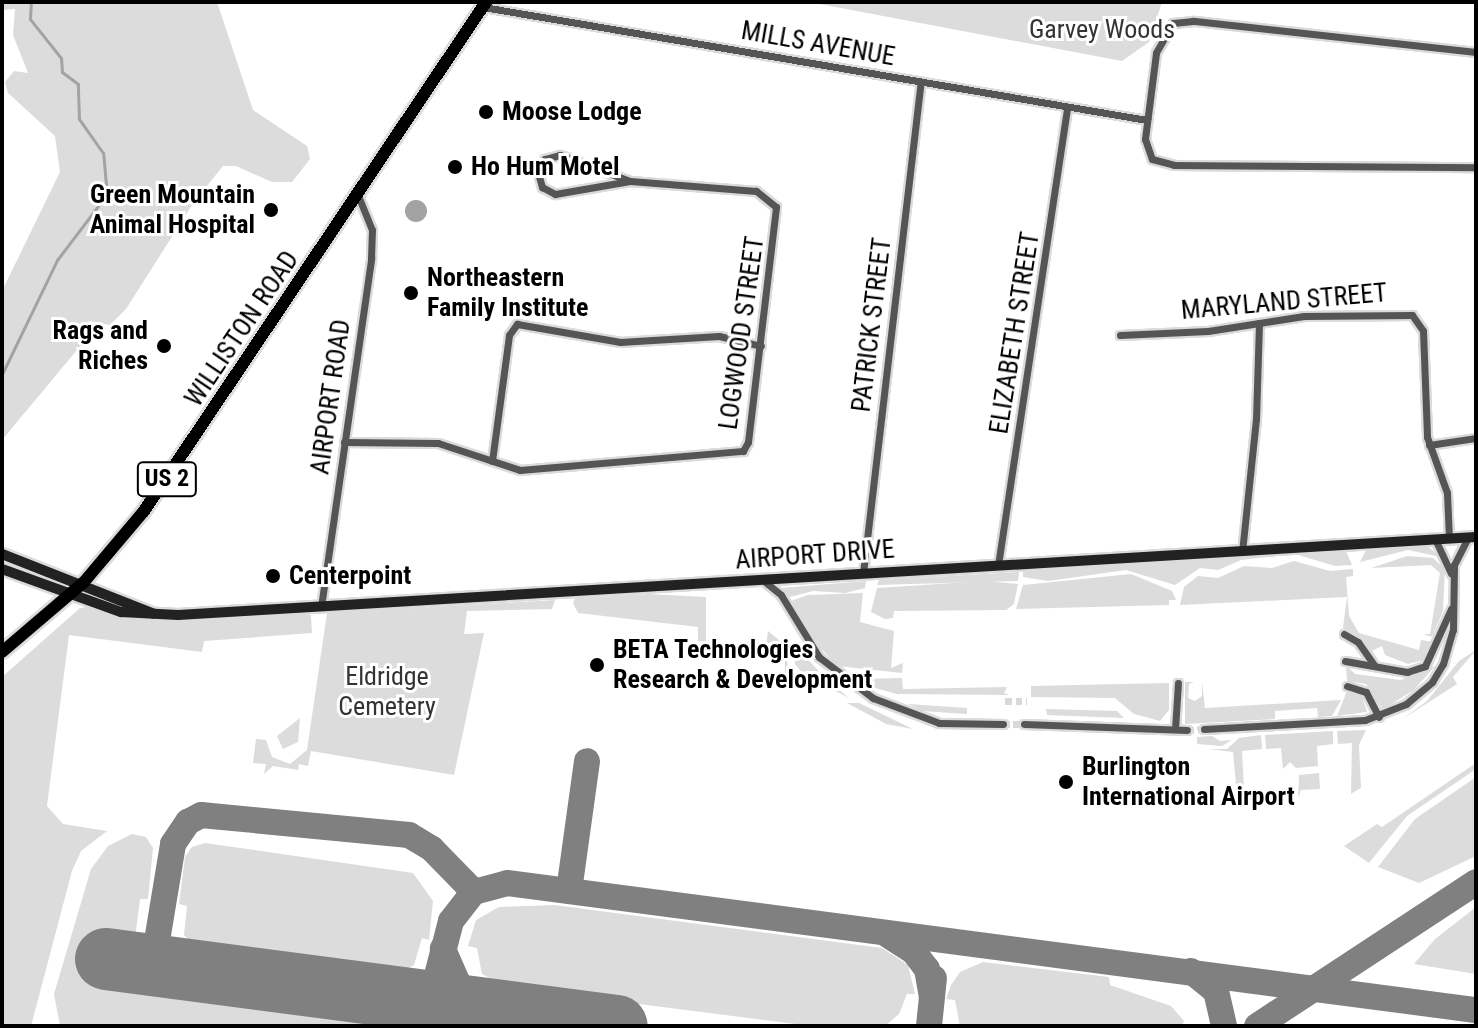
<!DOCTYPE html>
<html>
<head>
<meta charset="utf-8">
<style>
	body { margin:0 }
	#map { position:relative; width:1478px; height:1028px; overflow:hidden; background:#fff; font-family:"Roboto Condensed",sans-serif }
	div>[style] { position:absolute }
	.green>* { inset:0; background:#dcdcdc }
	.water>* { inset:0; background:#a3a3a3 }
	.round { border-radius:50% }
	.stream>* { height:3px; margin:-1.5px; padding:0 1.5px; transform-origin:1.5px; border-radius:1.5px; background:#a3a3a3 }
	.taxiway>* { height:26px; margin:-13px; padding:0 13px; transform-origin:13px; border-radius:13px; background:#808080 }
	.runway>* { height:62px; margin:-31px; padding:0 31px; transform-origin:31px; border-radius:31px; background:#808080 }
	.street-tunnel>* { height:7px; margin-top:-3.5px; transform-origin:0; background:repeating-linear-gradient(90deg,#d9d9d9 0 7px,transparent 0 10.5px) }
	.roads { filter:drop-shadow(2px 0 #dbdbdb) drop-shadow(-2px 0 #dbdbdb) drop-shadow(0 2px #dbdbdb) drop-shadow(0 -2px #dbdbdb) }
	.street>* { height:7px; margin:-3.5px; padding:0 3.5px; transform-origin:3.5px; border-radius:3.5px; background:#555 }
	.secondary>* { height:10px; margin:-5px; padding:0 5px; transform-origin:5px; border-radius:5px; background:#222 }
	.primary>* { height:12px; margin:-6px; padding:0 6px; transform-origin:6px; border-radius:6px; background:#000 }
	.dots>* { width:22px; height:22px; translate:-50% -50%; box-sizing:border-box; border:4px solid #fff; border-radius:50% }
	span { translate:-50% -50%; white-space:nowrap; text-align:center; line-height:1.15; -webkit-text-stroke:6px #fff; paint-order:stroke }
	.shield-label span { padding:2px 6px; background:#fff; border:2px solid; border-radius:6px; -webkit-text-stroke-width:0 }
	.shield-label { font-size:24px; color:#000; font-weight:700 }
	.park-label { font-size:26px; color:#333 }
	.street-label { font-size:26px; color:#000 }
	.poi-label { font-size:26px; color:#000; font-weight:700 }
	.left { translate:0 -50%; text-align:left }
	.right { translate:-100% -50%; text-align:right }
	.frame { position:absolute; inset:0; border:4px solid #000; pointer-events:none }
</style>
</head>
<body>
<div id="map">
	<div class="green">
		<i style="clip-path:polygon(2px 2px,217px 2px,253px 110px,307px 146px,310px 159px,292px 182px,272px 182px,236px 166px,223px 166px,194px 202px,126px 309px,110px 325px,89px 321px,82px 344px,2px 440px,2px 291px,60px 172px,55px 136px,8px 93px,5px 82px,14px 71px,28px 73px,13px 35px,15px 9px,2px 10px)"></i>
		<i style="clip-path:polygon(809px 2px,1162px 2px,1149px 42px,1122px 61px)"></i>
		<i style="clip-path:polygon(1427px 546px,1441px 557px,1408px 550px,1360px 562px,1366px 550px)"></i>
		<i style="clip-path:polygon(1346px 551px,1352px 565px,1335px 566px,1295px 554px,1241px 560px,1218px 570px,1200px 568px,1175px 585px,1126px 570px,1048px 581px,1023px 577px,1023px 571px,1295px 554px)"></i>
		<i style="clip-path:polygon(1407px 556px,1433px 558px,1445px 569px,1443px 611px,1432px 637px,1423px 634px,1430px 634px,1440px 573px,1431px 565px,1371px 568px)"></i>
		<i style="clip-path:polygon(1294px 561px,1330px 571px,1353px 569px,1353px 576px,1346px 577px,1349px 616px,1359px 633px,1419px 650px,1421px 640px,1432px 642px,1424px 660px,1408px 664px,1385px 655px,1382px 646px,1372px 651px,1343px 628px,1347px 597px,1180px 605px,1184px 587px,1198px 576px,1218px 578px,1244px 566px,1272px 568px)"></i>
		<i style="clip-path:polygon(1019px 572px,1018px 581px,877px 585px,879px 580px)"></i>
		<i style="clip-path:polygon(1131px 574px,1172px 591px,1176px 600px,1169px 600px,1169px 605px,1016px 609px,1023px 585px)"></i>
		<i style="clip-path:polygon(866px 581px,865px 588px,845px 593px,813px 591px,790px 597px,780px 588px)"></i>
		<i style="clip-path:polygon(985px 581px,1018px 584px,1014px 604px,1006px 610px,894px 611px,893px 618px,885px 619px,871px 612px,877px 588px)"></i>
		<i style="clip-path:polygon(863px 593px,860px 622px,894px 631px,891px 668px,903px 663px,902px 673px,838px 666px,814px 641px,791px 601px,808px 595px)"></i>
		<i style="clip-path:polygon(649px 594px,706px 597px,706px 641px,698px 641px,698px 627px,578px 613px,573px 603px,575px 598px)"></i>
		<i style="clip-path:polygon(555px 600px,552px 609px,467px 611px,464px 634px,484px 633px,454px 775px,311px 751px,308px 766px,299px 764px,298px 770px,273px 766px,264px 774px,266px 764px,253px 763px,256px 739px,266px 740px,272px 757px,290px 764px,307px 750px,327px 613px)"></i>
		<i style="clip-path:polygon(89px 607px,134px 618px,180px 621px,305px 614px,311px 615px,312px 633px,204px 641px,202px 652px,69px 635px,47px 806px,63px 824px,107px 831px,81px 851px,72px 871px,31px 1026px,2px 1026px,2px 677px,80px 608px)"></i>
		<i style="clip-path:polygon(768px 631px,785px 645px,788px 667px,800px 686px,785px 683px,785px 654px,765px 652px)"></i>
		<i style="clip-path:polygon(794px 644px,826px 679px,849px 698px,804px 675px,795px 664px)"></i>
		<i style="clip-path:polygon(1476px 650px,1453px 677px,1457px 684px,1401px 720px,1427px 701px,1459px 661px)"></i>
		<i style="clip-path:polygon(1346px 665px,1355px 674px,1401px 680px,1435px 666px,1414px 690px,1383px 709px,1366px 684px,1347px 681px)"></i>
		<i style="clip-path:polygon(902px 678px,903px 689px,1007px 687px,1004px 693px,1009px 695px,897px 694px,861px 684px,862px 679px)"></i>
		<i style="clip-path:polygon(1185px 682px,1194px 682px,1189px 684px,1188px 698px,1195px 701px,1202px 696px,1202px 682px,1205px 708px,1341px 700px,1332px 716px,1318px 717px,1317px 708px,1275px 711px,1275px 719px,1185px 724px)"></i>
		<i style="clip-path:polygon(1169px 683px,1169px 710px,1160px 721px,1134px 714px,1115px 698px,1031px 697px,1031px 686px)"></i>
		<i style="clip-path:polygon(1347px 691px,1361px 693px,1367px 712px,1337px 716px)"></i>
		<i style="clip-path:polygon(847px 703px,859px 703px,913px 729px,886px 724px)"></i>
		<i style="clip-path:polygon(908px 704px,967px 708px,967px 714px,922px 711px)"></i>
		<i style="clip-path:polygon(1046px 709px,1117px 711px,1124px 718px,1047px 715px)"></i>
		<i style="clip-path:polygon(300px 718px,298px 742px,283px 749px,277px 736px)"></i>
		<i style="clip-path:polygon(1366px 730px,1359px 745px,1361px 788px,1351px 794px,1352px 743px,1338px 744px,1337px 731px)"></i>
		<i style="clip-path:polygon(1333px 731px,1333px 744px,1317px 746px,1318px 766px,1296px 768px,1290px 762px,1283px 769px,1281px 748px,1266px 749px,1265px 735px)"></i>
		<i style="clip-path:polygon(1261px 735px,1262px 749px,1242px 751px,1244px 788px,1252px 796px,1237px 796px,1233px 752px,1209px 749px,1227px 749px,1239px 738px)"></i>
		<i style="clip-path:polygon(1212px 736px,1220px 741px,1232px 740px,1222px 746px,1197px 744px,1197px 737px)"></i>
		<i style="clip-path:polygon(1476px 763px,1476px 769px,1407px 816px,1369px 863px,1344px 846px,1377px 824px,1382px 827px)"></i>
		<i style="clip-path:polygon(1319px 773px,1320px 789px,1301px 790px,1298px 798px,1299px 775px)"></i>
		<i style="clip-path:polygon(1476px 777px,1476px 856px,1419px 883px,1378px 867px,1415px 819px)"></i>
		<i style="clip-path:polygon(132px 834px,146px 837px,153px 848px,148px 899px,140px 899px,135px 938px,109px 934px,104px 983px,384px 1021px,393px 1026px,60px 1026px,54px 994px,91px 869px,108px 846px)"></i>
		<i style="clip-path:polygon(205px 843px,413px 873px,433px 901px,429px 940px,422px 938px,414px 965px,402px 972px,194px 945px,184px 935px,187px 906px,179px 904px,185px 857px,192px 847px)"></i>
		<i style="clip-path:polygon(554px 905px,882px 948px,908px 965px,915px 994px,907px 994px,899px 1014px,885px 1026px,811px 1026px,506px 987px,482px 974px,477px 948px,468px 946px,476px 920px,499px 907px)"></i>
		<i style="clip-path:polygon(1476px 907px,1476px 974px,1414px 964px,1435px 939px)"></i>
		<i style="clip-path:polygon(983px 962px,1109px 977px,1110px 985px,1171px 1006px,1184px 1021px,1182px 1026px,960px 1026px,955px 1000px,946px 999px,951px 985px,960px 972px)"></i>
	</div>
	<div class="water">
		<i class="round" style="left:405px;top:200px;width:22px;height:22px"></i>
	</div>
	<div class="stream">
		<i style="left:2px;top:374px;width:127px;rotate:-64.2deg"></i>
		<i style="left:57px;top:260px;width:73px;rotate:-52.8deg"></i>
		<i style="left:101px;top:202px;width:18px;rotate:-74deg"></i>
		<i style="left:106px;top:185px;width:32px;rotate:-95deg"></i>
		<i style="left:103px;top:153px;width:42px;rotate:-125.2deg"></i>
		<i style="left:79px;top:119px;width:35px;rotate:-92deg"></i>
		<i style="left:78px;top:84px;width:20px;rotate:-143deg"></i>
		<i style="left:62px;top:72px;width:14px;rotate:-94deg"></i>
		<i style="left:61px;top:58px;width:50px;rotate:-128.5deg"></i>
		<i style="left:30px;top:19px;width:17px;rotate:-87deg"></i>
	</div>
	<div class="taxiway">
		<i style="left:569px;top:891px;width:131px;rotate:-82.1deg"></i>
		<i style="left:888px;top:935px;width:31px;rotate:33deg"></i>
		<i style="left:914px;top:952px;width:21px;rotate:53deg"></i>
		<i style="left:927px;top:969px;width:27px;rotate:80deg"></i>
		<i style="left:1191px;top:971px;width:32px;rotate:39deg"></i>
		<i style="left:1216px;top:991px;width:36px;rotate:77deg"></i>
		<i style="left:201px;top:972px;width:34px;rotate:-163deg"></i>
		<i style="left:169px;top:962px;width:24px;rotate:-120deg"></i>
		<i style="left:157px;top:941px;width:98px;rotate:-80.6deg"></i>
		<i style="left:173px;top:844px;width:27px;rotate:-56deg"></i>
		<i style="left:188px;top:822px;width:15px;rotate:-28deg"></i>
		<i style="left:201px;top:815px;width:209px;rotate:5.5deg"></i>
		<i style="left:409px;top:835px;width:27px;rotate:31deg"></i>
		<i style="left:432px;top:849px;width:60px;rotate:45.7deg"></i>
		<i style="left:375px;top:994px;width:42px;rotate:1.4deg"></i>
		<i style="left:417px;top:995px;width:25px;rotate:-40deg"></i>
		<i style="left:424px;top:1026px;width:108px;rotate:-75.6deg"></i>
		<i style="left:451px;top:921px;width:37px;rotate:-52deg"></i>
		<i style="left:474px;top:892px;width:34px;rotate:-15deg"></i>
		<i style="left:507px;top:883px;width:977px;rotate:7.47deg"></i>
		<i style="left:439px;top:1026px;width:31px;rotate:-22deg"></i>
		<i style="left:468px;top:1014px;width:58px"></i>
		<i style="left:526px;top:1014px;width:46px;rotate:-164.7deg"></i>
		<i style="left:482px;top:1002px;width:26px;rotate:-148deg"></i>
		<i style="left:460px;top:988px;width:43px;rotate:-113.6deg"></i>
		<i style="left:929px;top:1026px;width:48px;rotate:-84.1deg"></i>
		<i style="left:1257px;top:1026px;width:262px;rotate:-33.3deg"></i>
	</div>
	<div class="runway">
		<i style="left:106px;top:959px;width:515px;rotate:7.47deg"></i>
	</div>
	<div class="street-tunnel">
		<i style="left:1005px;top:701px;width:22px"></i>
		<i style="left:1003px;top:724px;width:21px"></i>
		<i style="left:1187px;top:730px;width:17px;rotate:-3deg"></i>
	</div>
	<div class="roads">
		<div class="street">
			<i style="left:483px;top:7px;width:674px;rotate:9.66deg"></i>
			<i style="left:1476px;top:52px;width:285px;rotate:-173.7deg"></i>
			<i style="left:1193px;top:21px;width:20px;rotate:174deg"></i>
			<i style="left:1173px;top:23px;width:34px;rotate:120deg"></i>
			<i style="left:1156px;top:53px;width:87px;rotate:97.3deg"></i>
			<i style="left:1145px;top:139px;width:21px;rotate:71deg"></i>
			<i style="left:1152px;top:159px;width:23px;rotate:15deg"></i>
			<i style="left:1174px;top:165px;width:302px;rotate:0.4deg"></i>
			<i style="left:1120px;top:335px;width:88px;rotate:-2.6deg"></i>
			<i style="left:1208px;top:331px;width:97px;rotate:-8.9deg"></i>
			<i style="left:1304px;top:316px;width:108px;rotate:-0.5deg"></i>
			<i style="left:1412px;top:315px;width:19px;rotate:55deg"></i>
			<i style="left:1423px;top:331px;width:106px;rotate:87.8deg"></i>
			<i style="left:1427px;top:437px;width:59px;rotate:70.3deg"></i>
			<i style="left:1447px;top:493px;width:46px;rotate:87.5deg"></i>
			<i style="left:344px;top:442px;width:94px;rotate:0.6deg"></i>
			<i style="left:438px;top:443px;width:86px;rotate:18.2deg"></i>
			<i style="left:520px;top:470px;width:224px;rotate:-4.9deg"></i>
			<i style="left:743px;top:451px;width:10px;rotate:-61deg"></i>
			<i style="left:748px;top:442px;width:237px;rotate:-83.2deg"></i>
			<i style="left:776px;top:207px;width:26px;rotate:-141deg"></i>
			<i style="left:756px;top:191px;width:126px;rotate:-175.5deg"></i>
			<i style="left:630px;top:181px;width:75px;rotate:-159.6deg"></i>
			<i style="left:560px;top:155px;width:16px;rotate:165deg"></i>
			<i style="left:545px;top:159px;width:16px;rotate:117deg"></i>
			<i style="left:538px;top:173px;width:15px;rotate:74deg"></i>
			<i style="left:542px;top:187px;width:15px;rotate:28deg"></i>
			<i style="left:555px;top:194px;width:76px;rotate:-9.8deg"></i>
			<i style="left:1429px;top:445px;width:48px;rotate:-8.5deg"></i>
			<i style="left:492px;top:461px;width:127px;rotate:-82.3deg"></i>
			<i style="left:509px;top:335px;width:14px;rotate:-54deg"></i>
			<i style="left:517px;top:324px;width:105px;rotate:9.9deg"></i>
			<i style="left:620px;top:342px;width:99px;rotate:-3.5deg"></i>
			<i style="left:719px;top:336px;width:43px;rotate:13.4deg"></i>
			<i style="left:1435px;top:539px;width:38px;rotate:65deg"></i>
			<i style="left:1242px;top:552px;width:134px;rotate:-84deg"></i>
			<i style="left:1256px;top:419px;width:96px;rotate:-88.2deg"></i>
			<i style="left:998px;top:565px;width:463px;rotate:-81.4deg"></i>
			<i style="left:863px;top:573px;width:494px;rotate:-83.3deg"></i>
			<i style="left:764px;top:581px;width:22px;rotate:39deg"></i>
			<i style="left:781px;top:595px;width:73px;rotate:58.5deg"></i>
			<i style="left:819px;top:657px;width:68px;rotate:37.2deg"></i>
			<i style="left:873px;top:698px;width:71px;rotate:20.7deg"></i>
			<i style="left:939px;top:723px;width:64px;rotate:0.9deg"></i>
			<i style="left:321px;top:607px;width:353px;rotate:-81.8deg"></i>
			<i style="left:371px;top:258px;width:28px;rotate:-88deg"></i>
			<i style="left:372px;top:230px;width:37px;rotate:-112deg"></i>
			<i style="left:1344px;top:634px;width:16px;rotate:30deg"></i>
			<i style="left:1358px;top:642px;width:28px;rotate:55deg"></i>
			<i style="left:1345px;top:661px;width:63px;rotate:10.1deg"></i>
			<i style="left:1407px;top:672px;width:19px;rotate:-18deg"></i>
			<i style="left:1425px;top:666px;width:63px;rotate:-65.5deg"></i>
			<i style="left:1347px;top:686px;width:20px;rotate:18deg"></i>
			<i style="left:1366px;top:692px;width:28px;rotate:63deg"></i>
			<i style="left:1024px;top:724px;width:163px;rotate:2.1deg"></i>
			<i style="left:1175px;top:729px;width:46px;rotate:-86.3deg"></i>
			<i style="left:1204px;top:729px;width:161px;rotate:-3.2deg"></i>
			<i style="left:1365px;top:720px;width:44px;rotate:-21.3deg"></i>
			<i style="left:1406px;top:704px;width:34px;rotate:-40deg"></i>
			<i style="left:1432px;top:682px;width:21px;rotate:-59deg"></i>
			<i style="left:1443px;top:664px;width:35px;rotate:-74deg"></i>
			<i style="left:1453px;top:630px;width:65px;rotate:-89.1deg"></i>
			<i style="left:1454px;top:565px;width:31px;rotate:-63deg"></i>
		</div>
		<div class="secondary">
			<i style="left:2px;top:554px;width:163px;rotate:21.5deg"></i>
			<i style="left:2px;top:569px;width:127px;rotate:19.9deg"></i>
			<i style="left:121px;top:612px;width:57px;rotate:3deg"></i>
			<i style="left:178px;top:615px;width:1300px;rotate:-3.44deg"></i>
		</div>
		<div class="primary">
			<i style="left:2px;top:652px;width:108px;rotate:-40.5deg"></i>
			<i style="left:84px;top:582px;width:93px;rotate:-49.8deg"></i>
			<i style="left:144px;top:511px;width:613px;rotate:-56.1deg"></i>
		</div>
	</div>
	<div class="dots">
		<i style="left:486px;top:112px;background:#000"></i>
		<i style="left:455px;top:167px;background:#000"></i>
		<i style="left:271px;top:210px;background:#000"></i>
		<i style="left:411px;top:293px;background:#000"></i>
		<i style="left:164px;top:346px;background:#000"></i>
		<i style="left:273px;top:576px;background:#000"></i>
		<i style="left:597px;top:665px;background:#000"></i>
		<i style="left:1066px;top:782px;background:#000"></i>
	</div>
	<div class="shield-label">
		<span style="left:167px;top:479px">US 2</span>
	</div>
	<div class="park-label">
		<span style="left:1102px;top:30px">Garvey Woods</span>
		<span style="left:387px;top:692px">Eldridge<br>Cemetery</span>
	</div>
	<div class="street-label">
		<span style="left:818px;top:44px;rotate:10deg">MILLS AVENUE</span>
		<span style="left:1284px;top:302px;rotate:-5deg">MARYLAND STREET</span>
		<span style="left:872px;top:325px;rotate:-83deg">PATRICK STREET</span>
		<span style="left:242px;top:329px;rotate:-56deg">WILLISTON ROAD</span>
		<span style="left:742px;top:333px;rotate:-82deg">LOGWOOD STREET</span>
		<span style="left:1015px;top:333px;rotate:-81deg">ELIZABETH STREET</span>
		<span style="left:331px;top:397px;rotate:-82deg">AIRPORT ROAD</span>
		<span style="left:815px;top:555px;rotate:-4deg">AIRPORT DRIVE</span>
	</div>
	<div class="poi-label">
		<span class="left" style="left:502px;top:112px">Moose Lodge</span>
		<span class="left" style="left:471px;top:167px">Ho Hum Motel</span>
		<span class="right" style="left:255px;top:210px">Green Mountain<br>Animal Hospital</span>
		<span class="left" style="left:427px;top:293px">Northeastern<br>Family Institute</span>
		<span class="right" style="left:148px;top:346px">Rags and<br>Riches</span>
		<span class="left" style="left:289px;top:576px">Centerpoint</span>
		<span class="left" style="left:613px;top:665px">BETA Technologies<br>Research &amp; Development</span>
		<span class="left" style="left:1082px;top:782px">Burlington<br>International Airport</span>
	</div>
	<div class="frame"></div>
</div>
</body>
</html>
